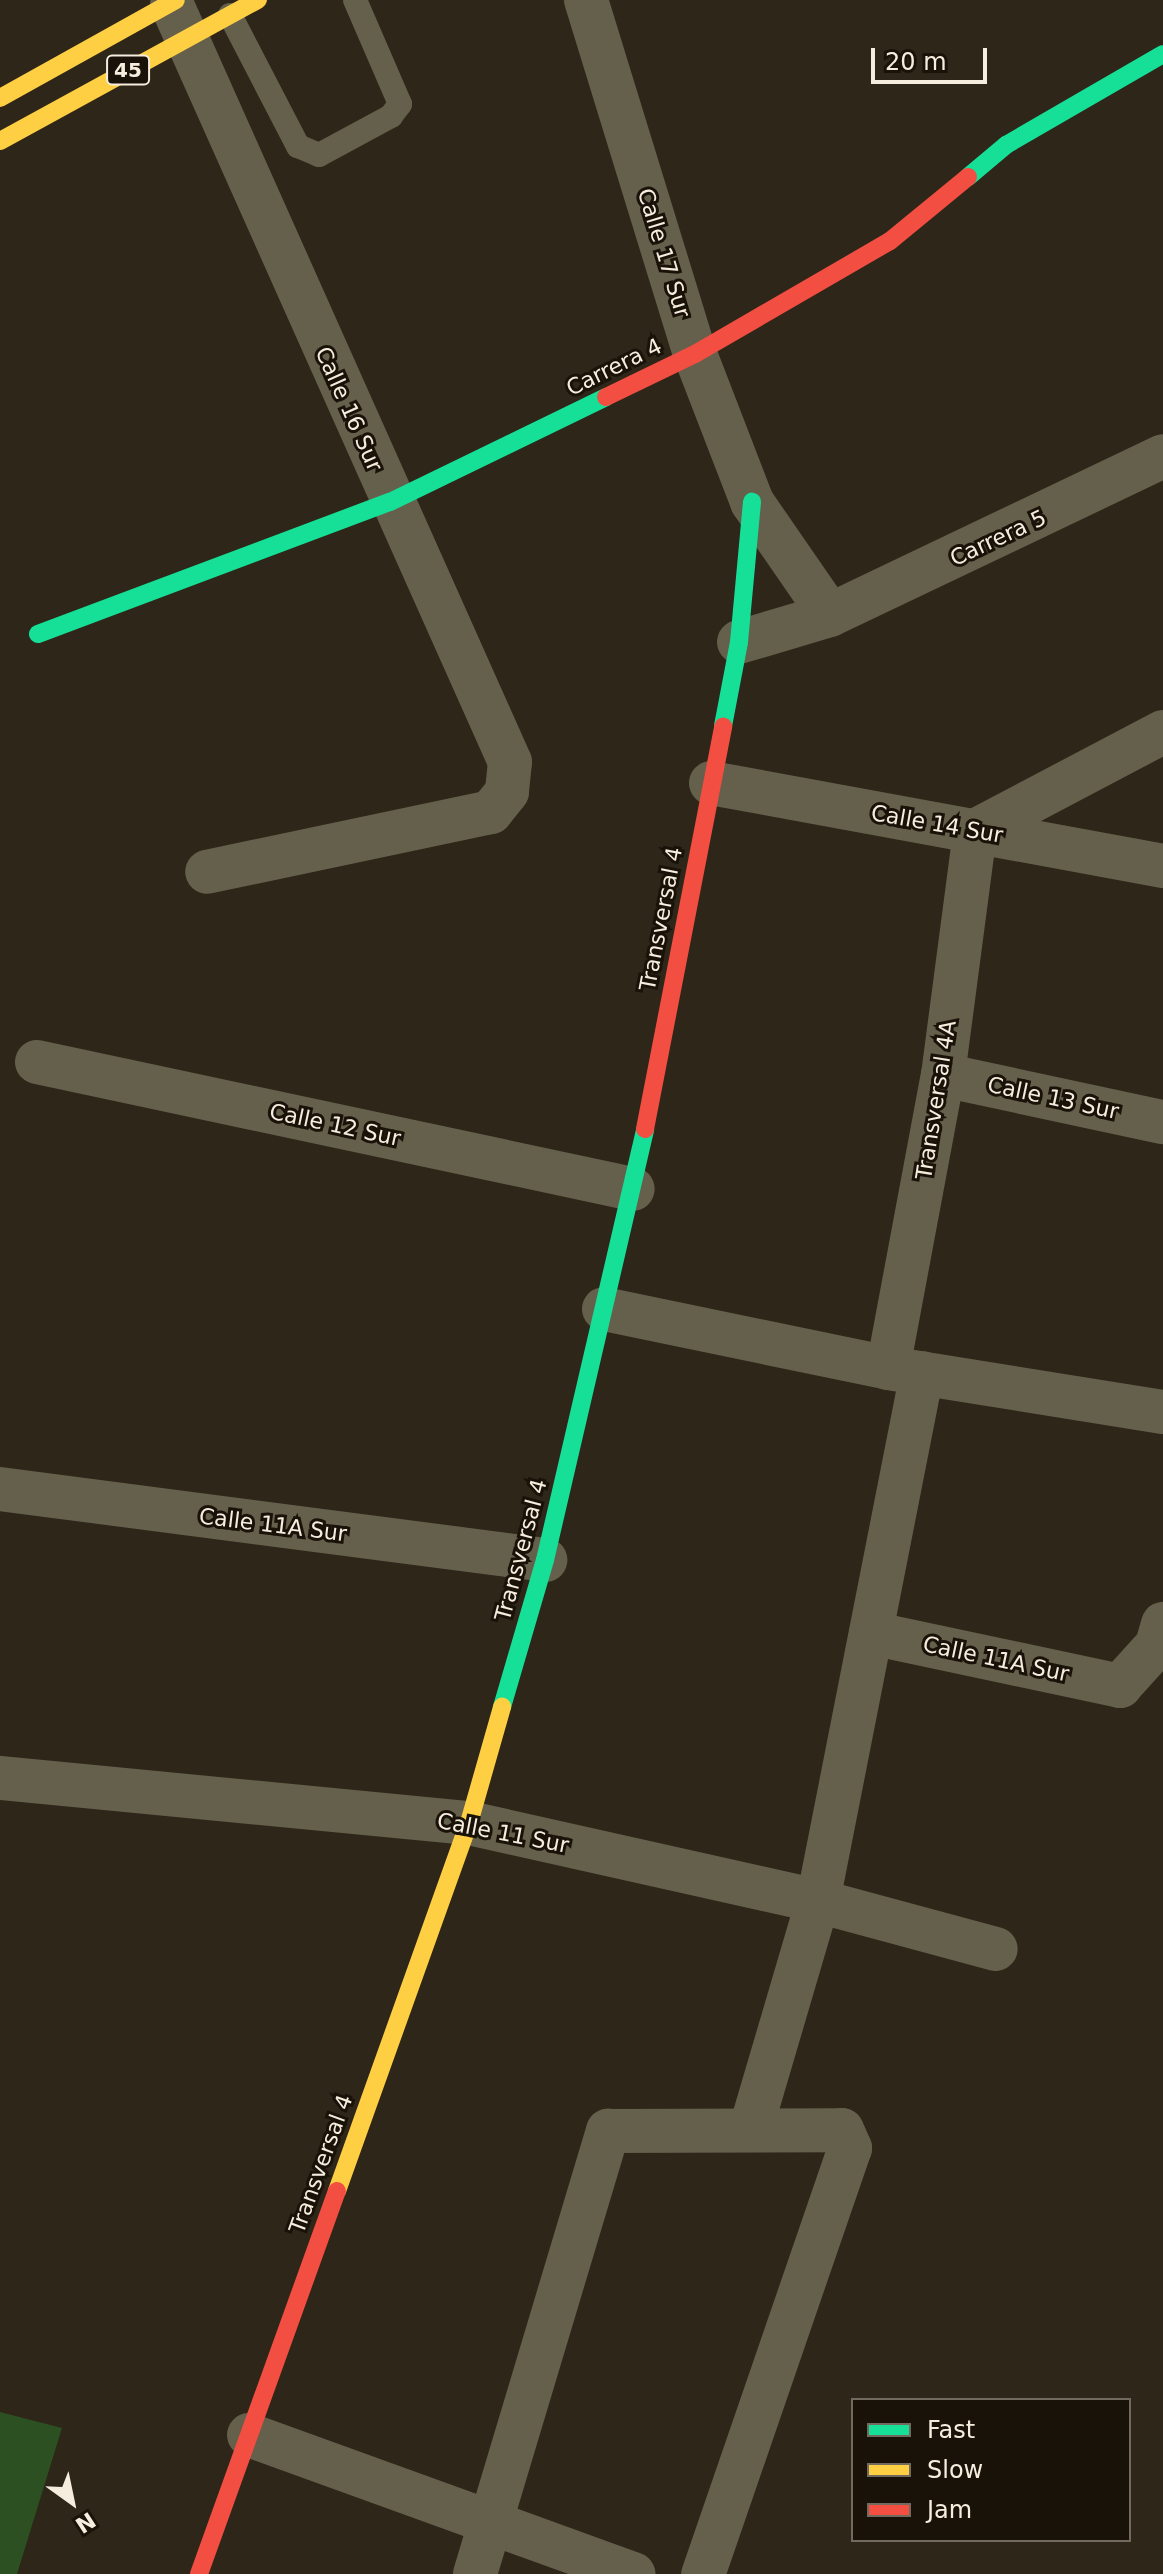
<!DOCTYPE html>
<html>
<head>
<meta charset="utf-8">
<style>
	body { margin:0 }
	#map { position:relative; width:1163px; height:2574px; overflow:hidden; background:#2e2619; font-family:"DejaVu Sans",sans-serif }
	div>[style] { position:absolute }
	.green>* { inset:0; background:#2d5022 }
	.lane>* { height:24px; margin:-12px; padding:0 12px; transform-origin:12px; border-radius:12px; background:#64604c }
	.street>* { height:44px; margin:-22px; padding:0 22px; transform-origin:22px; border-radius:22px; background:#64604c }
	.fast>* { height:18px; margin:-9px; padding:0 9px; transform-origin:9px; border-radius:9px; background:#16e098 }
	.slow>* { height:18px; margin:-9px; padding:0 9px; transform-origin:9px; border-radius:9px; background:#ffcf43 }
	.jam>* { height:18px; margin:-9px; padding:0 9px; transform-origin:9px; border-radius:9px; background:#f24e42 }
	span { translate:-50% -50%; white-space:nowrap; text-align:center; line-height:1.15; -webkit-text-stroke:6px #191208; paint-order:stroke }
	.shield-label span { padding:2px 6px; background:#191208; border:2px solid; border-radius:6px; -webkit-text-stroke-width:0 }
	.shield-label { font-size:20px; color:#f7eddf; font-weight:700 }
	.street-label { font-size:22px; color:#f7eddf }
	.legend { position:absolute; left:851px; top:2398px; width:280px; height:144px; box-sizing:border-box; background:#191208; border:2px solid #726a5e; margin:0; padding:10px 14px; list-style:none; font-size:24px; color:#f7eddf }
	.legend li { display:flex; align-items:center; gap:16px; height:40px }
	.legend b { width:40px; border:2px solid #726a5e }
	.north { position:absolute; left:32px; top:2462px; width:80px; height:80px; -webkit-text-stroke:6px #191208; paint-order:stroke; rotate:147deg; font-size:22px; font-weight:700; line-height:32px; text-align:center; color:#f7eddf }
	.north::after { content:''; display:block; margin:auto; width:28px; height:36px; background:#f7eddf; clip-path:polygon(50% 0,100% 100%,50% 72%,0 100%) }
	.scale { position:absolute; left:871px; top:48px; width:116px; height:36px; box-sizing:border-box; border:4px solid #f7eddf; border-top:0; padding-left:10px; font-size:24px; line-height:28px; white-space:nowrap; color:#f7eddf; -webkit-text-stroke:6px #191208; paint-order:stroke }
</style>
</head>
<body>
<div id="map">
	<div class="green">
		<i style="clip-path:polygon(0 2412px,62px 2428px,17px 2574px,0 2574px)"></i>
	</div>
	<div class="lane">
		<i style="left:230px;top:15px;width:148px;rotate:62.6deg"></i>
		<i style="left:298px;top:146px;width:23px;rotate:23deg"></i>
		<i style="left:319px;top:155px;width:82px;rotate:-28.4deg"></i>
		<i style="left:391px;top:116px;width:15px;rotate:-53deg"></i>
		<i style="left:400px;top:104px;width:113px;rotate:-113.4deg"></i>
	</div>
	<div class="street">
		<i style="left:586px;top:0;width:370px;rotate:72.9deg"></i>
		<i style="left:695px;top:354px;width:159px;rotate:68.9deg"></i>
		<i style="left:752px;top:502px;width:137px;rotate:55.4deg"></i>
		<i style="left:172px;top:5px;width:829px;rotate:65.94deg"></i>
		<i style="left:510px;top:762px;width:30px;rotate:96deg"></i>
		<i style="left:507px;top:792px;width:26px;rotate:129deg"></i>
		<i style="left:491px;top:812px;width:290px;rotate:168.1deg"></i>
		<i style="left:739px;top:642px;width:95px;rotate:-16.5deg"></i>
		<i style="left:830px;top:615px;width:369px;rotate:-25.5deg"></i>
		<i style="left:711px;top:783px;width:460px;rotate:10.4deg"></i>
		<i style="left:37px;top:1062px;width:609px;rotate:12.03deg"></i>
		<i style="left:943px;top:1075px;width:225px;rotate:12.1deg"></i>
		<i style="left:604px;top:1309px;width:290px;rotate:11.7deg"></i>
		<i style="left:888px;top:1368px;width:278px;rotate:9.1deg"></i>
		<i style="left:888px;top:1368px;width:298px;rotate:-79.4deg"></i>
		<i style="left:943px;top:1075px;width:246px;rotate:-82.5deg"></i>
		<i style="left:975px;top:831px;width:212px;rotate:-27.8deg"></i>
		<i style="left:0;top:1489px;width:550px;rotate:7.42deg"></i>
		<i style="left:871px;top:1633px;width:255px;rotate:12deg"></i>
		<i style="left:1120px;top:1686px;width:55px;rotate:-47.9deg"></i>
		<i style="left:1157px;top:1645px;width:22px;rotate:-74deg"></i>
		<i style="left:0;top:1778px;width:471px;rotate:5.5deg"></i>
		<i style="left:469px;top:1823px;width:358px;rotate:12.6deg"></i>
		<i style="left:818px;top:1901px;width:184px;rotate:15.1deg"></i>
		<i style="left:751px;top:2128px;width:237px;rotate:-73.6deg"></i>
		<i style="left:818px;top:1901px;width:538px;rotate:-78.86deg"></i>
		<i style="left:249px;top:2435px;width:409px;rotate:19.9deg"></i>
		<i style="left:475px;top:2574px;width:463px;rotate:-73.3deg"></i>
		<i style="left:608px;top:2131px;width:234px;rotate:-0.2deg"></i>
		<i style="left:842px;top:2130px;width:20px;rotate:66deg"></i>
		<i style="left:850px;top:2148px;width:451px;rotate:109deg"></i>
	</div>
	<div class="fast">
		<i style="left:968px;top:177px;width:50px;rotate:-40.1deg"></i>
		<i style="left:1006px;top:145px;width:181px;rotate:-30.1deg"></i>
		<i style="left:38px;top:634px;width:376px;rotate:-20.6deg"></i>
		<i style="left:390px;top:502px;width:240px;rotate:-25.9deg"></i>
		<i style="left:723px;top:726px;width:86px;rotate:-79.2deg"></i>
		<i style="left:739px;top:642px;width:141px;rotate:-84.7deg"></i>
		<i style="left:502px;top:1707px;width:153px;rotate:-73.7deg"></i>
		<i style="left:545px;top:1560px;width:442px;rotate:-76.9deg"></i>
	</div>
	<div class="slow">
		<i style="left:0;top:98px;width:201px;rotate:-29.1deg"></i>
		<i style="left:0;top:141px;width:294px;rotate:-28.7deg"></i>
		<i style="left:337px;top:2191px;width:391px;rotate:-70.3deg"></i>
		<i style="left:469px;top:1823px;width:121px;rotate:-74.1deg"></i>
	</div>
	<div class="jam">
		<i style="left:606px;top:397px;width:99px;rotate:-25.8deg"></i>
		<i style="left:695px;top:354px;width:225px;rotate:-30.1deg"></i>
		<i style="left:890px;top:241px;width:101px;rotate:-39.4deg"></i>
		<i style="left:645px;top:1129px;width:410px;rotate:-79deg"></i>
		<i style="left:199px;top:2574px;width:407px;rotate:-70.2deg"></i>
	</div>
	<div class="shield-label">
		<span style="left:128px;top:70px">45</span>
	</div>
	<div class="street-label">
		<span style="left:664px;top:253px;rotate:73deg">Calle 17 Sur</span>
		<span style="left:614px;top:367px;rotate:-26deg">Carrera 4</span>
		<span style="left:349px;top:409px;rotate:66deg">Calle 16 Sur</span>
		<span style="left:998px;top:538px;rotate:-25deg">Carrera 5</span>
		<span style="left:937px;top:824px;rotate:10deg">Calle 14 Sur</span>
		<span style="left:661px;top:919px;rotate:-79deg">Transversal 4</span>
		<span style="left:1053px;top:1098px;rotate:12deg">Calle 13 Sur</span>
		<span style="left:936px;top:1100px;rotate:-81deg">Transversal 4A</span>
		<span style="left:335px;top:1125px;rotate:12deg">Calle 12 Sur</span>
		<span style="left:273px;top:1525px;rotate:7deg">Calle 11A Sur</span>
		<span style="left:521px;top:1550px;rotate:-75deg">Transversal 4</span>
		<span style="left:996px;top:1659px;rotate:12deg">Calle 11A Sur</span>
		<span style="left:503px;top:1833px;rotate:11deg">Calle 11 Sur</span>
		<span style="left:321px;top:2164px;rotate:-70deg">Transversal 4</span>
	</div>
	<ul class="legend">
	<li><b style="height:10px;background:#16e098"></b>Fast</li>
	<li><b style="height:10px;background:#ffcf43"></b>Slow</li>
	<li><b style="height:10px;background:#f24e42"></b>Jam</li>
	</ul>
	<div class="north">N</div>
	<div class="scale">20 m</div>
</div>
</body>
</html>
